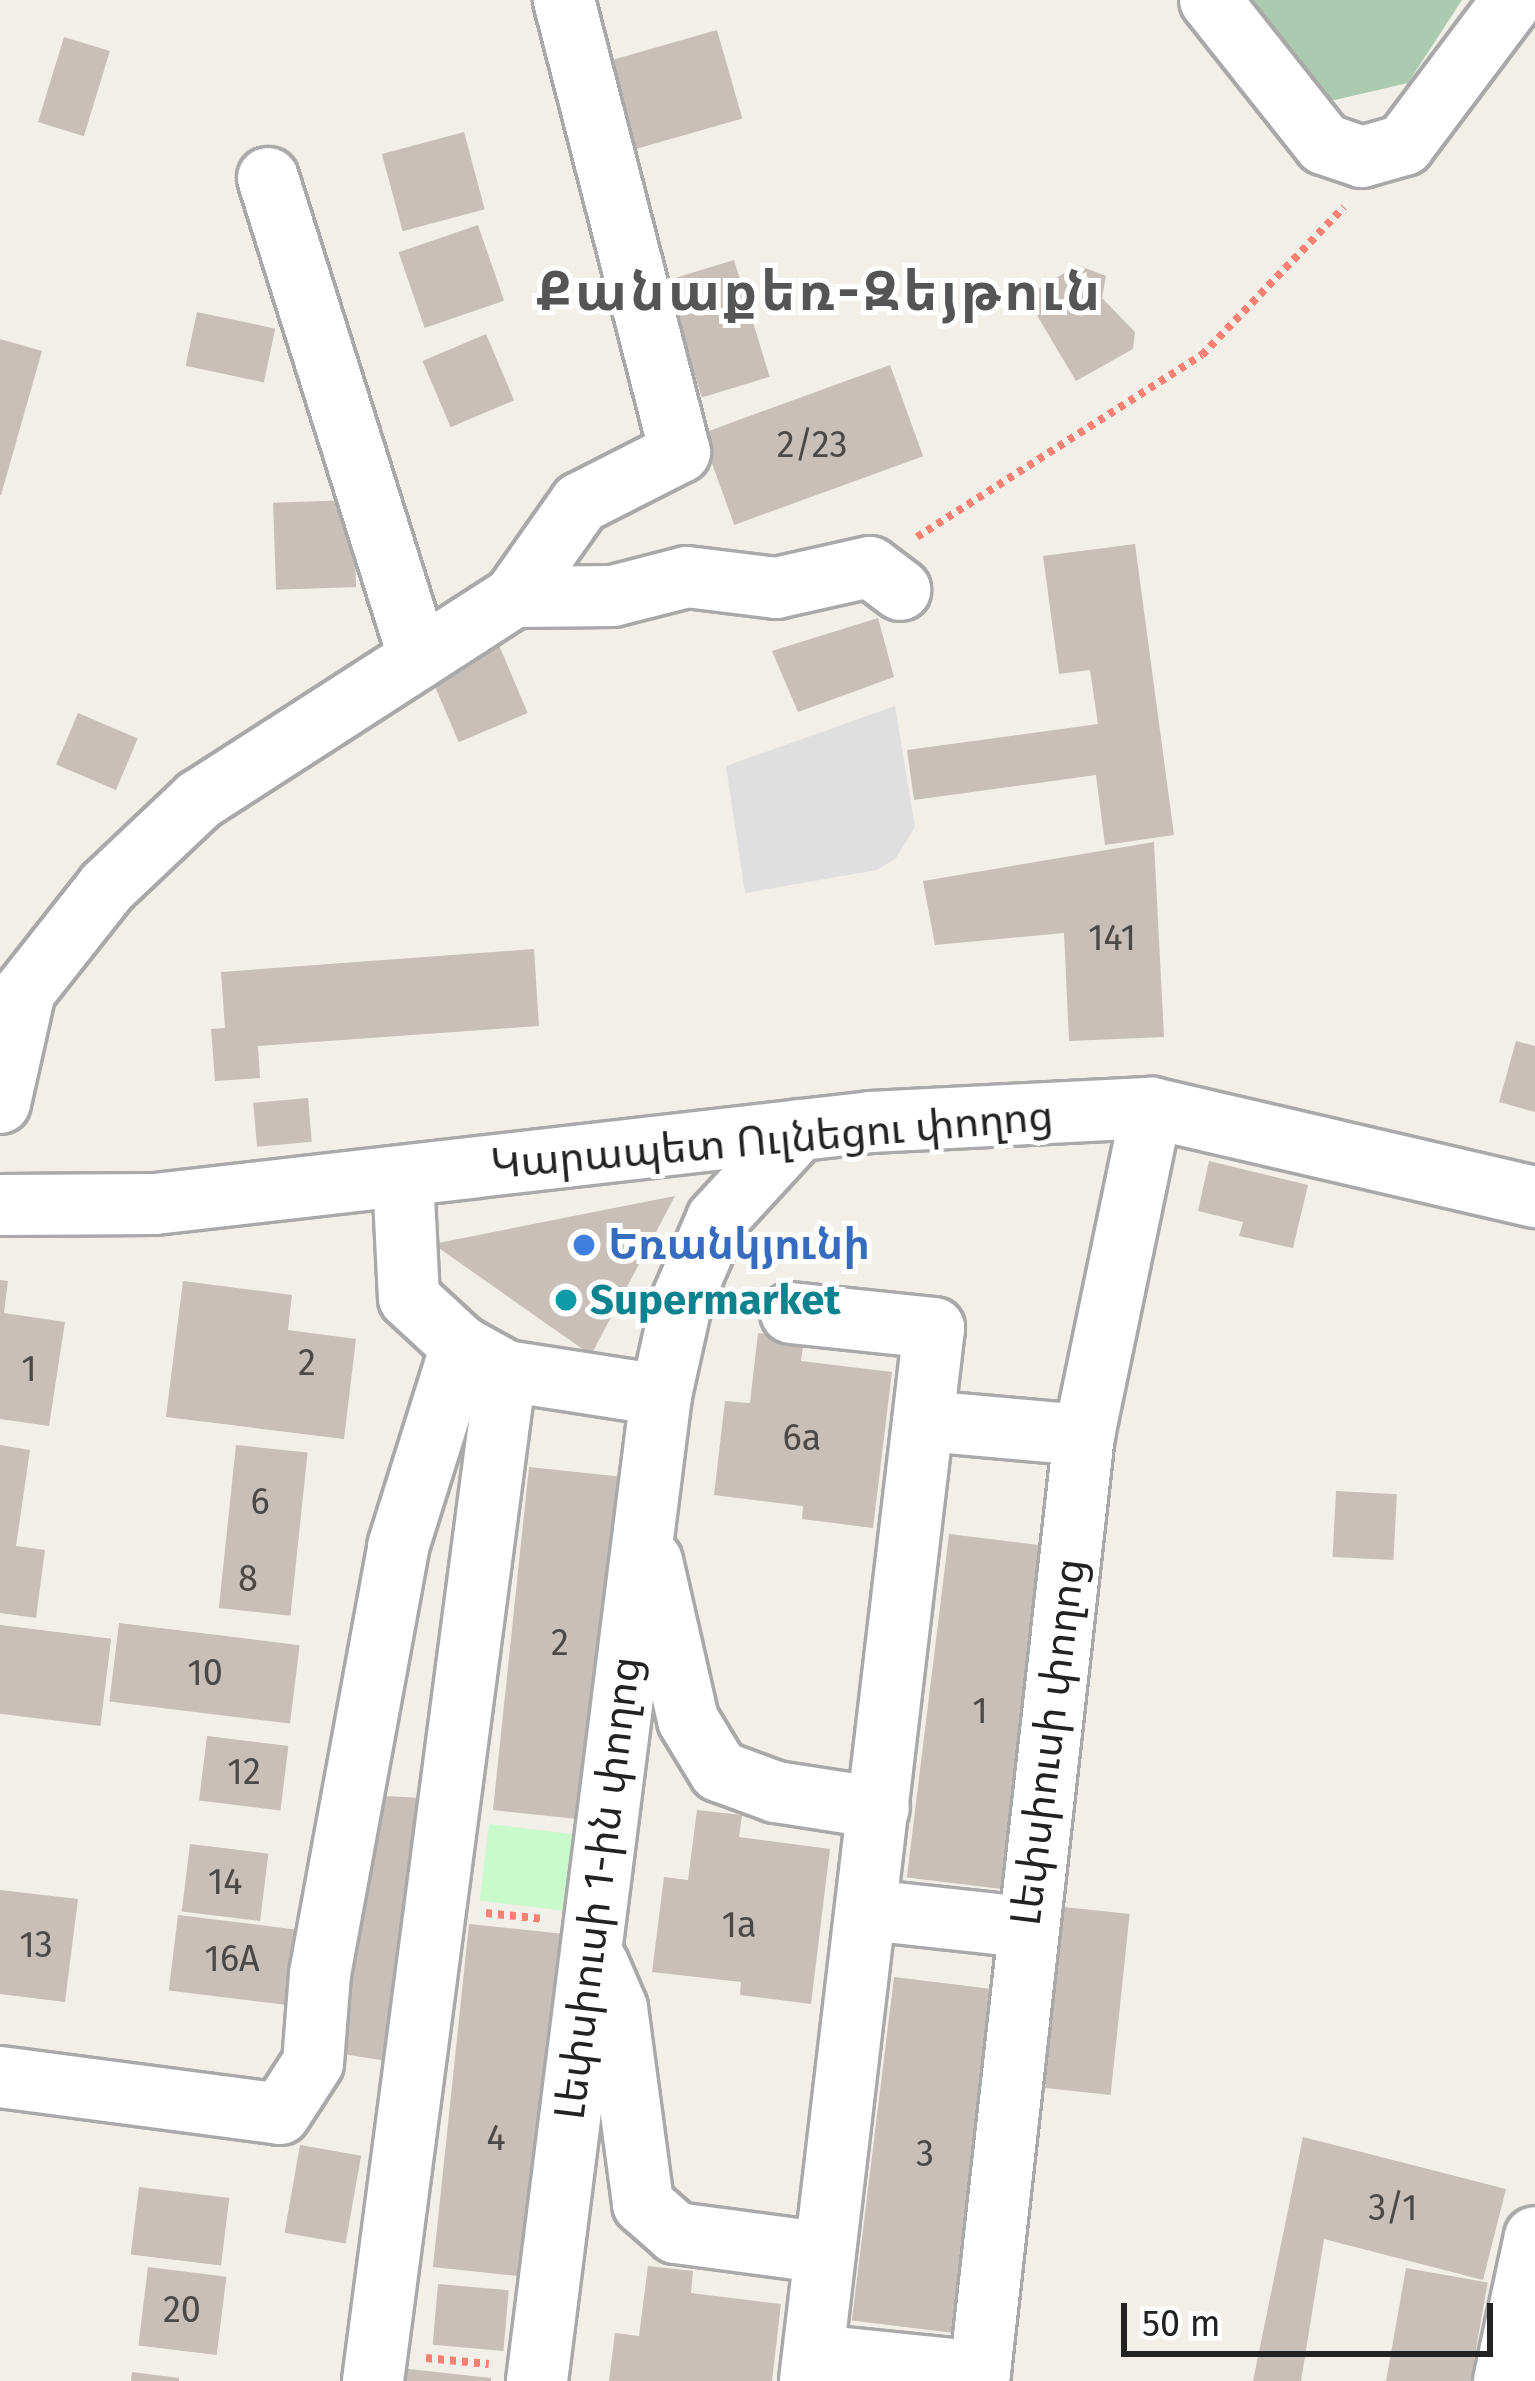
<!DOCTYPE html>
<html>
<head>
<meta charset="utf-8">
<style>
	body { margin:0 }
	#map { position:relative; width:1535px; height:2381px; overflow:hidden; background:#f2efe9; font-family:"Fira Sans","Noto Sans Armenian",sans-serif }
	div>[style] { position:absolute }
	.residential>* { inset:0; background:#e0dfdf }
	.cemetery>* { inset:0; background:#aacbaf }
	.park>* { inset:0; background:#c8facc; transform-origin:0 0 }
	.building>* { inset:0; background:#c7bfb8; transform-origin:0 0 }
	.path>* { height:8px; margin-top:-4px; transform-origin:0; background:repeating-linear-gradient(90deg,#fa8072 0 6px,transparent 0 12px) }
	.roads { filter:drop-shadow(3px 0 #a9a9a9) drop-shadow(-3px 0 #a9a9a9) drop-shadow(0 3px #a9a9a9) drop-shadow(0 -3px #a9a9a9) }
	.minor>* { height:60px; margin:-30px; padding:0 30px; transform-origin:30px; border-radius:30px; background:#fff }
	.dots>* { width:33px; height:33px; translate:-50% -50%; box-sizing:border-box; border:6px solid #fff; border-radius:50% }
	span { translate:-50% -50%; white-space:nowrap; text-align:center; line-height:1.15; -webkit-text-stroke:10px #fff; paint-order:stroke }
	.number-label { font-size:36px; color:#4b4948 }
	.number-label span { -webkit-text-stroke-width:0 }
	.street-label { font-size:42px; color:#222 }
	.shop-label { font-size:42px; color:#366cbe; font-weight:700 }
	.left { translate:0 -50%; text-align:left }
	.culture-label { font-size:42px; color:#0d838f; font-weight:700 }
	.district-label { font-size:54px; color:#555; font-weight:700; letter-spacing:3px }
	.scale { position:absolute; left:1121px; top:2303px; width:372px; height:54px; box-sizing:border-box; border:6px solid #222; border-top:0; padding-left:15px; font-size:36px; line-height:42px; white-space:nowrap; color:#222; -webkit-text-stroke:9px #fff; paint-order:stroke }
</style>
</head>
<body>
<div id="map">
	<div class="residential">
		<i style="clip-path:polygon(895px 706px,915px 827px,896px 858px,877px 870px,745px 893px,726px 766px)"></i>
	</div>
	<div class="cemetery">
		<i style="clip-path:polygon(1249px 0,1462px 0,1408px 83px,1326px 102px)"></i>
	</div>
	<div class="park">
		<i style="left:489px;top:1824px;width:95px;height:77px;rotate:7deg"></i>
	</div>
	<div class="building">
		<i style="left:717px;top:30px;width:92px;height:119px;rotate:74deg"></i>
		<i style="left:64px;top:37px;width:48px;height:89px;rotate:17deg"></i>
		<i style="left:464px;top:132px;width:80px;height:85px;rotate:75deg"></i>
		<i style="left:478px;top:225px;width:80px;height:84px;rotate:71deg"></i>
		<i style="left:734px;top:260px;width:122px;height:71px;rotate:73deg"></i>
		<i style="clip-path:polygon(1077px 265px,1106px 276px,1102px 298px,1135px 332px,1133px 349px,1076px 381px,1026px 297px)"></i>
		<i style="left:197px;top:312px;width:80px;height:55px;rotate:12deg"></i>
		<i style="left:486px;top:334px;width:72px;height:69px;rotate:67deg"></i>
		<i style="clip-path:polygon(0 339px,42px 351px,1px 495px,0 495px)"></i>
		<i style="left:890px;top:365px;width:97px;height:201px;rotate:70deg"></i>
		<i style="left:353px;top:500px;width:87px;height:80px;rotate:88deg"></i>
		<i style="clip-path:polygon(1135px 544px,1174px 835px,1105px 845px,1096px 775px,914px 800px,907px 750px,1098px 724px,1090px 670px,1059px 674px,1043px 556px)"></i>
		<i style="clip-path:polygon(878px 618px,894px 677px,798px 712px,772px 651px)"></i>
		<i style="left:498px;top:643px;width:76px;height:75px;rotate:67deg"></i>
		<i style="left:78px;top:713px;width:65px;height:56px;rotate:23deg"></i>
		<i style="clip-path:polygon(1154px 842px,1164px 1037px,1069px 1041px,1064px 933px,935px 945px,923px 881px)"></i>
		<i style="clip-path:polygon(534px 949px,539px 1026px,258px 1046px,260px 1078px,215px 1081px,211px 1029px,225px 1028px,221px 972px)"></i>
		<i style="clip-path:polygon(1516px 1041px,1535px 1046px,1535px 1112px,1499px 1102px)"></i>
		<i style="left:308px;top:1098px;width:44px;height:55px;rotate:85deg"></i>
		<i style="clip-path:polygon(1209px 1161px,1308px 1185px,1293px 1248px,1239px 1236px,1243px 1222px,1198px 1211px)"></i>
		<i style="clip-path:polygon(675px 1196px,591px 1355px,433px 1244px)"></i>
		<i style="clip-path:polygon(0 1280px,8px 1281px,4px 1313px,65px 1322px,49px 1426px,0 1419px)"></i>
		<i style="clip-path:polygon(183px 1281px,292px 1295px,288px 1330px,356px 1339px,344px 1439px,166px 1417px)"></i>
		<i style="clip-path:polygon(758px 1333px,804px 1339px,801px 1361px,892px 1372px,873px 1528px,802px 1519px,803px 1506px,714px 1495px,725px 1401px,750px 1403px)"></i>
		<i style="clip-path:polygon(0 1445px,30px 1450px,16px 1546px,45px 1550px,36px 1618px,0 1613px)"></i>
		<i style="left:236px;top:1445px;width:72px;height:164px;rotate:6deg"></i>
		<i style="left:529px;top:1467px;width:102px;height:345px;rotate:6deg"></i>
		<i style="left:1336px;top:1491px;width:61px;height:66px;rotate:3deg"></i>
		<i style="left:949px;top:1534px;width:102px;height:346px;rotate:7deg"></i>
		<i style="left:119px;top:1623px;width:182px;height:79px;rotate:7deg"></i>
		<i style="left:0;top:1625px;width:112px;height:88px;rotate:7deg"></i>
		<i style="left:207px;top:1736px;width:82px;height:65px;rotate:7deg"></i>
		<i style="clip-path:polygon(367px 1795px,423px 1798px,400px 2063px,336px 2053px)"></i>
		<i style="clip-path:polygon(697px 1810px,742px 1815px,739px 1837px,830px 1849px,811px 2004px,740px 1995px,741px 1982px,652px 1972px,664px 1877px,688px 1880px)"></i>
		<i style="left:190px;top:1844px;width:79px;height:68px;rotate:7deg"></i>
		<i style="clip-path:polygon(0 1890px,78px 1899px,65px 2002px,0 1994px)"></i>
		<i style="left:1064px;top:1907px;width:66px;height:182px;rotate:6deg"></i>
		<i style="left:178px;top:1915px;width:118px;height:76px;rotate:7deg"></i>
		<i style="left:469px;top:1924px;width:101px;height:345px;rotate:6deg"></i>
		<i style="left:894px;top:1977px;width:101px;height:346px;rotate:7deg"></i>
		<i style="clip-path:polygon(1303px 2137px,1506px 2189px,1483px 2280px,1324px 2239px,1301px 2381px,1253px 2381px)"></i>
		<i style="left:300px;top:2145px;width:62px;height:89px;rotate:10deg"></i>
		<i style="left:139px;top:2187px;width:91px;height:68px;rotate:7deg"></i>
		<i style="clip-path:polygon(648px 2266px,693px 2271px,691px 2293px,781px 2304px,772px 2381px,609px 2381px,615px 2333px,639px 2336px)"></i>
		<i style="left:148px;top:2267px;width:79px;height:79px;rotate:7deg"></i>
		<i style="left:1406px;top:2268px;width:83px;height:115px;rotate:10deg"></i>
		<i style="left:438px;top:2284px;width:71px;height:61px;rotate:5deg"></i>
		<i style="clip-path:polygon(400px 2368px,491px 2378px,491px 2381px,398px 2381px)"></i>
		<i style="clip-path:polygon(132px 2372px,179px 2378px,179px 2381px,131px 2381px)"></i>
	</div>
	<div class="path">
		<i style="left:917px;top:537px;width:338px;rotate:-32.6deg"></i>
		<i style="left:1202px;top:355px;width:205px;rotate:-46.2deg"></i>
		<i style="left:486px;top:1913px;width:57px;rotate:6deg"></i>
		<i style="left:426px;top:2358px;width:63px;rotate:5.4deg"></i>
	</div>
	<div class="roads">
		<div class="minor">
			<i style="left:1210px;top:0;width:184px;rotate:51.6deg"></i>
			<i style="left:1324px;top:144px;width:40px;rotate:18.9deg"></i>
			<i style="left:1362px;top:157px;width:44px;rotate:-15.9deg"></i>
			<i style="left:1404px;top:145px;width:181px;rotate:-53.1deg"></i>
			<i style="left:268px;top:178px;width:503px;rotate:72.54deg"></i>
			<i style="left:514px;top:597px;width:99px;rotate:-0.6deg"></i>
			<i style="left:613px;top:596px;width:76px;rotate:-14.4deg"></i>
			<i style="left:687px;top:577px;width:90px;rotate:7deg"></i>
			<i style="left:776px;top:588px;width:96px;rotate:-12.6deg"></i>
			<i style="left:870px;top:567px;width:38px;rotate:37deg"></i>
			<i style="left:0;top:1103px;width:115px;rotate:-77.4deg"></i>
			<i style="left:25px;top:991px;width:132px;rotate:-51.7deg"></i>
			<i style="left:107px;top:887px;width:127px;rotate:-43.4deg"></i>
			<i style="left:199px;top:800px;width:375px;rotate:-32.8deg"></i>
			<i style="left:514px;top:597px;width:115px;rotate:-54.9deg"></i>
			<i style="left:580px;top:503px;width:112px;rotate:-27deg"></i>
			<i style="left:680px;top:452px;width:467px;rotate:-104.4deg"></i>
			<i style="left:403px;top:1176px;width:122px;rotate:87.2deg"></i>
			<i style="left:409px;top:1298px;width:71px;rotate:42.7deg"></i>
			<i style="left:461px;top:1346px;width:51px;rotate:29.1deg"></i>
			<i style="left:506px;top:1371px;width:157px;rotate:8.8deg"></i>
			<i style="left:0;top:1205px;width:155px;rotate:-0.4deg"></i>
			<i style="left:155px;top:1204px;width:721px;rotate:-6.53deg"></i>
			<i style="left:871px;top:1122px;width:281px;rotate:-2.9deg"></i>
			<i style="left:1152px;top:1108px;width:393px;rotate:13.1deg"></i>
			<i style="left:791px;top:1313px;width:144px;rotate:6deg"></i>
			<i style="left:934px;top:1328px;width:1060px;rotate:96.72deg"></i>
			<i style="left:926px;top:1421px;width:159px;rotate:5.1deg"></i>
			<i style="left:652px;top:1561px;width:163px;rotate:77.2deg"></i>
			<i style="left:688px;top:1720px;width:60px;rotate:58.7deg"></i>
			<i style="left:719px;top:1771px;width:61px;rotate:20.2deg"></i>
			<i style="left:776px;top:1792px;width:104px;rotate:8.8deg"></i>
			<i style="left:868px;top:1910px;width:158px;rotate:6.2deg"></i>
			<i style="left:598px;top:1964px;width:48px;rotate:66.6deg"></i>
			<i style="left:617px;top:2008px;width:198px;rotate:82.4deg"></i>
			<i style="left:643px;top:2204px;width:44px;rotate:41.3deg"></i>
			<i style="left:676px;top:2233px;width:150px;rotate:7.6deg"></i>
			<i style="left:0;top:2077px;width:282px;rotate:7.5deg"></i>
			<i style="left:280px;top:2114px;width:61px;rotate:-57.1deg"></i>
			<i style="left:313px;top:2063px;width:89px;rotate:-85.5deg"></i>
			<i style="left:320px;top:1974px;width:434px;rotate:-79.6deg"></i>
			<i style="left:398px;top:1547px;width:211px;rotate:-72.6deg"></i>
			<i style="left:814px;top:2355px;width:167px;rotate:5.8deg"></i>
			<i style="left:373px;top:2381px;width:1019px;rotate:-82.5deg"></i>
			<i style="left:537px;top:2381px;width:994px;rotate:-82.83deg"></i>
			<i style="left:661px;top:1395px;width:97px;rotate:-77.5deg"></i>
			<i style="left:682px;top:1300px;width:88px;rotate:-66.6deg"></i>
			<i style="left:717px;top:1219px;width:121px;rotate:-47.3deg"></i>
			<i style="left:979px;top:2381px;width:952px;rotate:-83.67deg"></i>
			<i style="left:1084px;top:1435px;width:334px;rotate:-78.3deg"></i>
			<i style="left:1504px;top:2381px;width:147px;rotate:-77.9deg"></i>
		</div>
	</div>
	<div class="dots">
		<i style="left:584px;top:1245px;background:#3f7fe0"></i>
		<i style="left:566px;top:1300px;background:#0f9aa8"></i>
	</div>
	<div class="number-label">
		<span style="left:812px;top:446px">2/23</span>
		<span style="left:1112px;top:939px">141</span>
		<span style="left:307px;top:1364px">2</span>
		<span style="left:29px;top:1370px">1</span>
		<span style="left:802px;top:1439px">6a</span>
		<span style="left:260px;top:1503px">6</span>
		<span style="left:248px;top:1580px">8</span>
		<span style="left:560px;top:1644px">2</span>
		<span style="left:205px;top:1674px">10</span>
		<span style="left:980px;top:1712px">1</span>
		<span style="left:244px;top:1773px">12</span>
		<span style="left:225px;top:1883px">14</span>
		<span style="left:739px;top:1926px">1a</span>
		<span style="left:36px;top:1946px">13</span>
		<span style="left:232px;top:1960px">16A</span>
		<span style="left:496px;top:2139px">4</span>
		<span style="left:925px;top:2155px">3</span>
		<span style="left:1393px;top:2209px">3/1</span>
		<span style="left:182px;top:2311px">20</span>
	</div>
	<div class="street-label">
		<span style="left:772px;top:1140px;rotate:-5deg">Կարապետ Ուլնեցու փողոց</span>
		<span style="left:1048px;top:1742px;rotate:-83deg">Լեփսիուսի փողոց</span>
		<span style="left:598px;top:1888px;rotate:-83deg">Լեփսիուսի 1-ին փողոց</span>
	</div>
	<div class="shop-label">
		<span class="left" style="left:608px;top:1245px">Եռանկյունի</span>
	</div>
	<div class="culture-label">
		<span class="left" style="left:590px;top:1300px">Supermarket</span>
	</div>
	<div class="district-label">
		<span style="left:820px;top:292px">Քանաքեռ-Զեյթուն</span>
	</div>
	<div class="scale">50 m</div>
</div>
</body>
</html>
